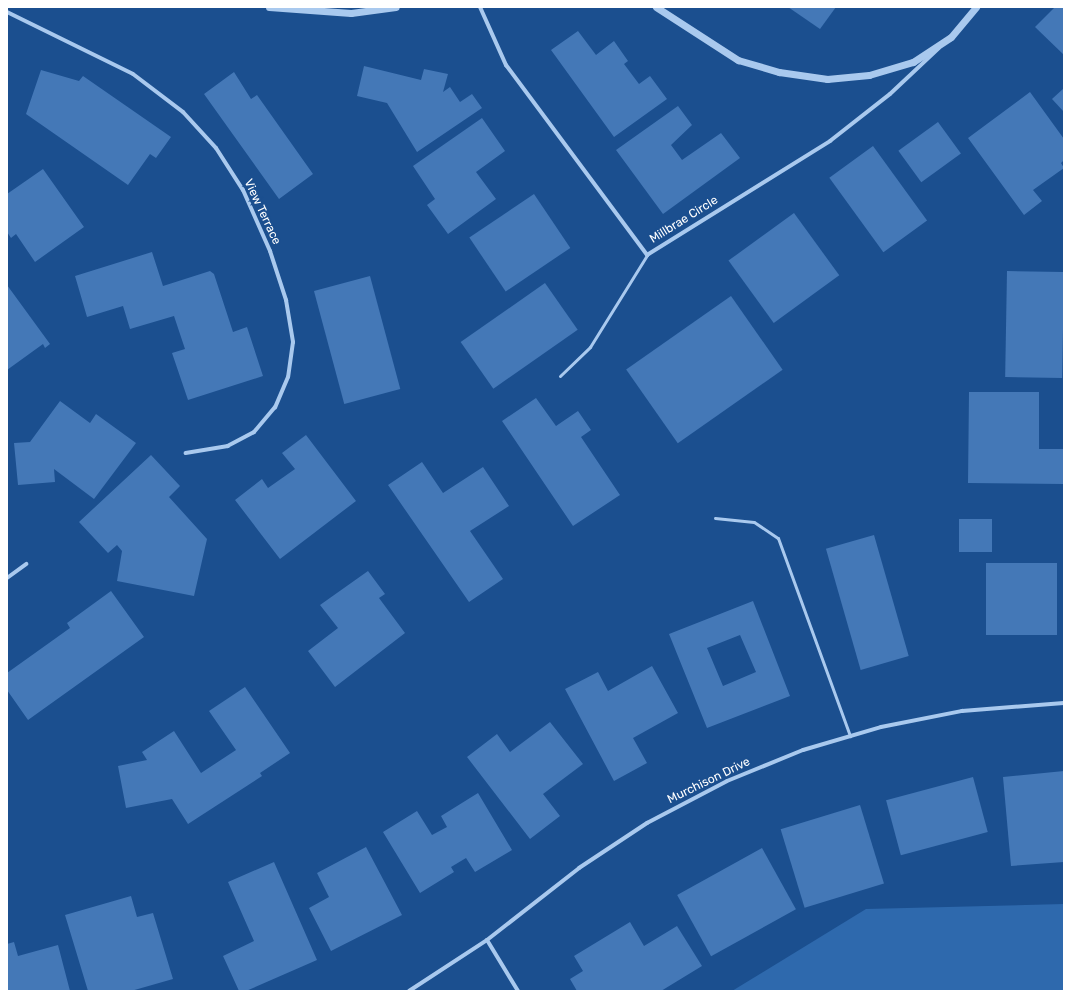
<!DOCTYPE html>
<html>
<head>
<meta charset="utf-8">
<style>
	body { margin:0 }
	#map { position:relative; width:1071px; height:998px; overflow:hidden; background:#1b4f8f; font-family:Rubik,sans-serif }
	div>[style] { position:absolute }
	.green>* { inset:0; background:#2e69ad }
	.building>* { inset:0; background:#4478b7; transform-origin:0 0 }
	.service>* { height:3px; margin:-1.5px; padding:0 1.5px; transform-origin:1.5px; border-radius:1.5px; background:#a9c9ee }
	.minor>* { height:4px; margin:-2px; padding:0 2px; transform-origin:2px; border-radius:2px; background:#a9c9ee }
	.tertiary>* { height:7px; margin:-3.5px; padding:0 3.5px; transform-origin:3.5px; border-radius:3.5px; background:#a9c9ee }
	span { translate:-50% -50%; white-space:nowrap; text-align:center; line-height:1.15; -webkit-text-stroke:4px #1b4f8f; paint-order:stroke }
	.street-label { font-size:12px; color:#fff }
	.frame { position:absolute; inset:0; border:8px solid #fff; pointer-events:none }
</style>
</head>
<body>
<div id="map">
	<div class="green">
		<i style="clip-path:polygon(1064px 904px,1064px 991px,732px 991px,866px 909px)"></i>
	</div>
	<div class="building">
		<i style="clip-path:polygon(788px 7px,836px 7px,820px 29px)"></i>
		<i style="clip-path:polygon(1055px 7px,1064px 7px,1064px 55px,1035px 27px)"></i>
		<i style="clip-path:polygon(578px 31px,596px 55px,614px 41px,628px 61px,624px 64px,639px 84px,650px 76px,667px 99px,614px 137px,551px 50px)"></i>
		<i style="clip-path:polygon(364px 66px,421px 80px,424px 69px,448px 74px,443px 92px,450px 87px,460px 102px,472px 94px,482px 108px,417px 152px,387px 103px,357px 96px)"></i>
		<i style="clip-path:polygon(41px 70px,79px 81px,83px 76px,171px 137px,156px 158px,150px 154px,128px 185px,26px 114px)"></i>
		<i style="clip-path:polygon(234px 72px,251px 99px,257px 95px,313px 174px,279px 199px,204px 94px)"></i>
		<i style="clip-path:polygon(1064px 88px,1064px 112px,1052px 99px)"></i>
		<i style="clip-path:polygon(1030px 92px,1064px 139px,1064px 160px,1061px 163px,1064px 168px,1033px 190px,1042px 201px,1024px 215px,968px 138px)"></i>
		<i style="clip-path:polygon(678px 106px,692px 125px,671px 145px,682px 160px,721px 133px,740px 158px,663px 214px,616px 150px)"></i>
		<i style="clip-path:polygon(482px 118px,505px 151px,476px 172px,496px 199px,448px 234px,427px 205px,435px 199px,413px 166px)"></i>
		<i style="left:938px;top:122px;width:39px;height:49px;rotate:54deg"></i>
		<i style="left:873px;top:146px;width:92px;height:54px;rotate:54deg"></i>
		<i style="clip-path:polygon(43px 169px,84px 227px,35px 262px,16px 234px,11px 238px,7px 232px,7px 194px)"></i>
		<i style="left:534px;top:194px;width:65px;height:78px;rotate:56deg"></i>
		<i style="left:794px;top:213px;width:77px;height:81px;rotate:54deg"></i>
		<i style="clip-path:polygon(152px 252px,163px 286px,210px 271px,214px 274px,233px 332px,247px 327px,263px 376px,188px 400px,172px 353px,185px 349px,174px 316px,130px 329px,123px 306px,87px 317px,75px 276px)"></i>
		<i style="left:1007px;top:271px;width:57px;height:106px;rotate:1deg"></i>
		<i style="left:370px;top:276px;width:117px;height:58px;rotate:75deg"></i>
		<i style="left:545px;top:283px;width:57px;height:103px;rotate:55deg"></i>
		<i style="clip-path:polygon(7px 285px,50px 344px,45px 348px,43px 344px,7px 370px)"></i>
		<i style="left:731px;top:296px;width:90px;height:128px;rotate:55deg"></i>
		<i style="clip-path:polygon(969px 392px,1039px 392px,1039px 449px,1064px 449px,1064px 484px,968px 483px)"></i>
		<i style="clip-path:polygon(536px 398px,556px 426px,578px 411px,591px 430px,581px 437px,620px 495px,573px 526px,502px 421px)"></i>
		<i style="clip-path:polygon(60px 401px,90px 423px,96px 414px,136px 443px,94px 499px,54px 469px,55px 482px,18px 485px,14px 443px,30px 442px)"></i>
		<i style="clip-path:polygon(306px 435px,356px 501px,280px 559px,235px 500px,262px 479px,268px 488px,295px 469px,282px 453px)"></i>
		<i style="clip-path:polygon(151px 455px,180px 486px,169px 497px,207px 539px,194px 596px,117px 581px,122px 551px,117px 545px,108px 553px,79px 522px)"></i>
		<i style="clip-path:polygon(422px 462px,443px 493px,483px 467px,509px 506px,470px 531px,503px 579px,469px 602px,388px 485px)"></i>
		<i style="left:959px;top:519px;width:33px;height:33px"></i>
		<i style="left:874px;top:535px;width:126px;height:50px;rotate:74deg"></i>
		<i style="left:986px;top:563px;width:71px;height:72px"></i>
		<i style="clip-path:polygon(368px 571px,385px 594px,379px 598px,405px 633px,335px 687px,308px 651px,338px 628px,320px 605px)"></i>
		<i style="clip-path:polygon(111px 591px,144px 637px,28px 720px,7px 690px,7px 673px,70px 628px,67px 623px)"></i>
		<i style="clip-path:polygon(evenodd,753px 601px,790px 696px,707px 728px,669px 634px,753px 601px,740px 635px,756px 672px,723px 686px,707px 648px,740px 635px)"></i>
		<i style="clip-path:polygon(652px 666px,678px 713px,633px 738px,647px 763px,614px 781px,565px 689px,598px 672px,608px 691px)"></i>
		<i style="clip-path:polygon(245px 687px,290px 753px,260px 773px,262px 776px,188px 824px,172px 799px,126px 808px,118px 766px,147px 760px,142px 752px,174px 731px,201px 773px,236px 750px,209px 711px)"></i>
		<i style="clip-path:polygon(550px 722px,583px 764px,543px 794px,560px 816px,530px 839px,467px 757px,497px 734px,510px 752px)"></i>
		<i style="clip-path:polygon(1064px 771px,1064px 862px,1011px 866px,1003px 777px)"></i>
		<i style="left:973px;top:777px;width:57px;height:90px;rotate:75deg"></i>
		<i style="clip-path:polygon(478px 793px,512px 850px,475px 872px,466px 858px,451px 867px,454px 872px,420px 893px,383px 832px,417px 811px,432px 835px,447px 827px,441px 816px)"></i>
		<i style="left:860px;top:805px;width:82px;height:83px;rotate:73deg"></i>
		<i style="clip-path:polygon(366px 847px,402px 915px,331px 951px,309px 908px,329px 897px,317px 873px)"></i>
		<i style="left:762px;top:848px;width:70px;height:97px;rotate:61deg"></i>
		<i style="clip-path:polygon(274px 862px,317px 960px,246px 991px,239px 991px,223px 956px,254px 941px,228px 882px)"></i>
		<i style="clip-path:polygon(131px 896px,137px 917px,153px 913px,173px 979px,131px 991px,88px 991px,65px 915px)"></i>
		<i style="clip-path:polygon(630px 922px,644px 946px,677px 926px,702px 966px,661px 991px,577px 991px,570px 979px,583px 971px,574px 956px)"></i>
		<i style="clip-path:polygon(14px 942px,18px 956px,58px 945px,70px 991px,7px 991px,7px 944px)"></i>
	</div>
	<div class="service">
		<i style="left:560px;top:376px;width:42px;rotate:-44deg"></i>
		<i style="left:590px;top:347px;width:108px;rotate:-58.2deg"></i>
		<i style="left:715px;top:518px;width:39px;rotate:6deg"></i>
		<i style="left:754px;top:522px;width:29px;rotate:34deg"></i>
		<i style="left:778px;top:538px;width:211px;rotate:70deg"></i>
	</div>
	<div class="minor">
		<i style="left:480px;top:7px;width:64px;rotate:65.9deg"></i>
		<i style="left:506px;top:65px;width:237px;rotate:53.4deg"></i>
		<i style="left:647px;top:255px;width:216px;rotate:-31.9deg"></i>
		<i style="left:830px;top:141px;width:76px;rotate:-38.1deg"></i>
		<i style="left:890px;top:94px;width:67px;rotate:-43.2deg"></i>
		<i style="left:7px;top:12px;width:140px;rotate:26.2deg"></i>
		<i style="left:133px;top:74px;width:63px;rotate:37.2deg"></i>
		<i style="left:183px;top:112px;width:49px;rotate:47.5deg"></i>
		<i style="left:216px;top:148px;width:50px;rotate:57.3deg"></i>
		<i style="left:243px;top:190px;width:67px;rotate:66.1deg"></i>
		<i style="left:270px;top:251px;width:52px;rotate:71.9deg"></i>
		<i style="left:286px;top:300px;width:43px;rotate:80.5deg"></i>
		<i style="left:293px;top:342px;width:35px;rotate:98deg"></i>
		<i style="left:288px;top:377px;width:33px;rotate:113deg"></i>
		<i style="left:275px;top:407px;width:33px;rotate:130deg"></i>
		<i style="left:254px;top:432px;width:30px;rotate:152deg"></i>
		<i style="left:228px;top:446px;width:43px;rotate:170.5deg"></i>
		<i style="left:7px;top:578px;width:24px;rotate:-36deg"></i>
		<i style="left:487px;top:940px;width:60px;rotate:58.7deg"></i>
		<i style="left:409px;top:991px;width:93px;rotate:-33.2deg"></i>
		<i style="left:487px;top:940px;width:117px;rotate:-38deg"></i>
		<i style="left:579px;top:868px;width:82px;rotate:-33.5deg"></i>
		<i style="left:647px;top:823px;width:90px;rotate:-27.7deg"></i>
		<i style="left:727px;top:781px;width:82px;rotate:-22.2deg"></i>
		<i style="left:803px;top:750px;width:81px;rotate:-16.4deg"></i>
		<i style="left:881px;top:727px;width:83px;rotate:-11.2deg"></i>
		<i style="left:962px;top:711px;width:102px;rotate:-4.5deg"></i>
	</div>
	<div class="tertiary">
		<i style="left:269px;top:7px;width:82px;rotate:4.2deg"></i>
		<i style="left:351px;top:13px;width:45px;rotate:-7.6deg"></i>
		<i style="left:656px;top:7px;width:98px;rotate:32.9deg"></i>
		<i style="left:738px;top:60px;width:43px;rotate:16.3deg"></i>
		<i style="left:779px;top:72px;width:49px;rotate:8.3deg"></i>
		<i style="left:827px;top:79px;width:42px;rotate:-5.4deg"></i>
		<i style="left:869px;top:75px;width:46px;rotate:-16.5deg"></i>
		<i style="left:913px;top:62px;width:45px;rotate:-33.3deg"></i>
		<i style="left:951px;top:37px;width:39px;rotate:-50deg"></i>
	</div>
	<div class="street-label">
		<span style="left:262px;top:212px;rotate:65deg">View Terrace</span>
		<span style="left:684px;top:220px;rotate:-32deg">Millbrae Circle</span>
		<span style="left:709px;top:781px;rotate:-26deg">Murchison Drive</span>
	</div>
	<div class="frame"></div>
</div>
</body>
</html>
